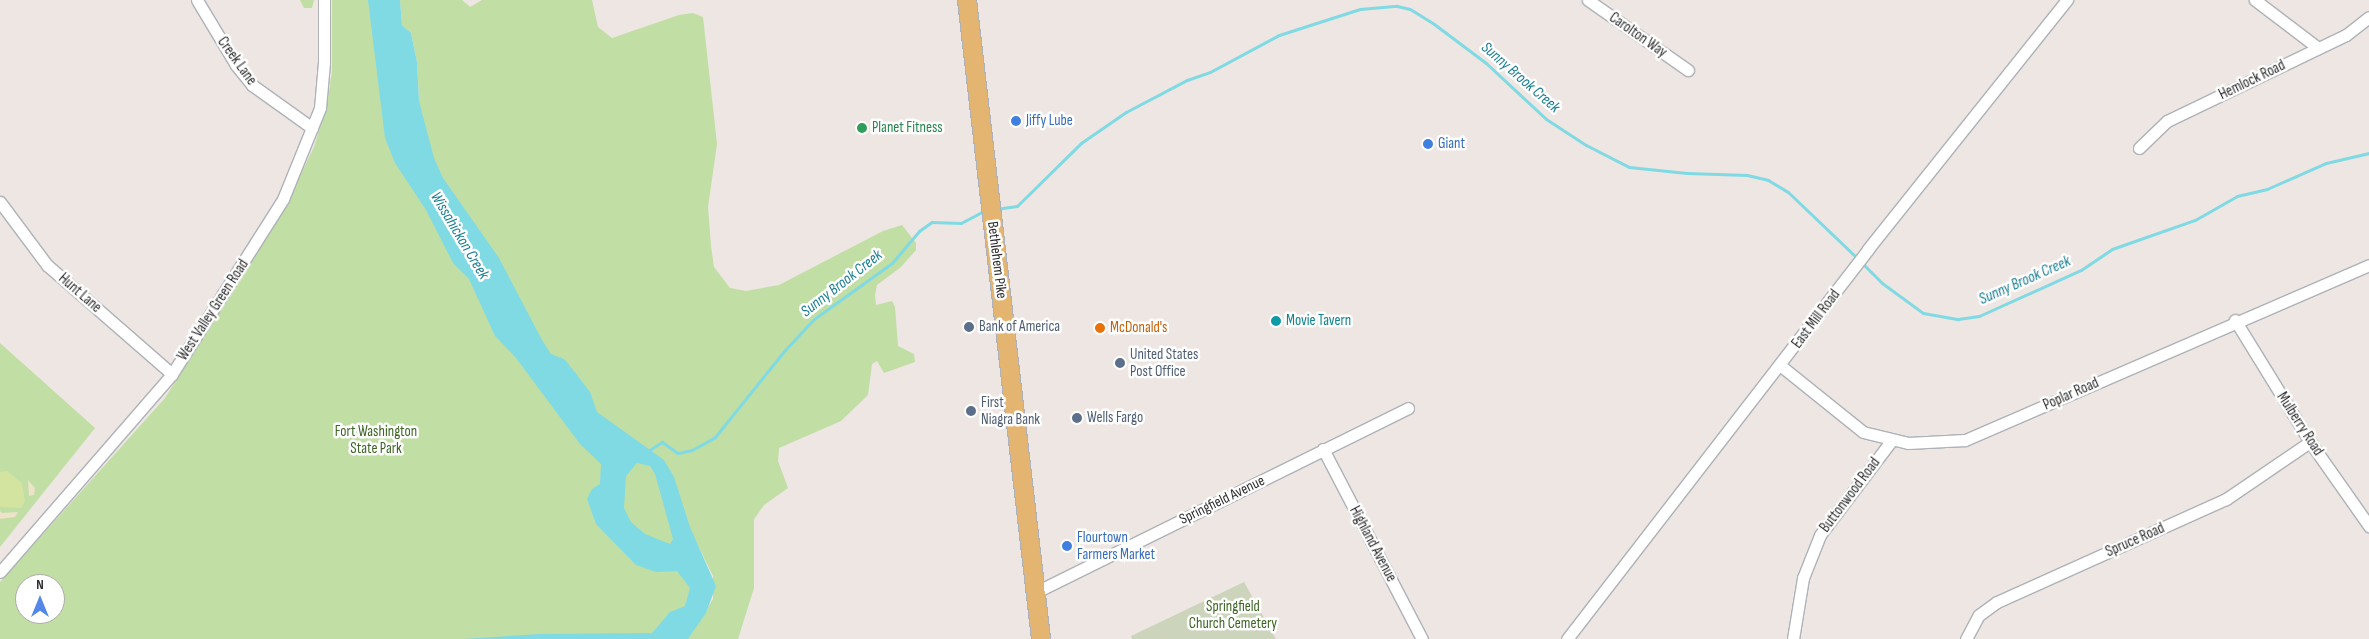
<!DOCTYPE html>
<html>
<head>
<meta charset="utf-8">
<style>
	body { margin:0 }
	#map { position:relative; width:2369px; height:639px; overflow:hidden; background:#ede6e2; font-family:"Sofia Sans Condensed",sans-serif }
	div>[style] { position:absolute }
	.green>* { inset:0; background:#c1dea4 }
	.sand>* { inset:0; background:#eee2c9 }
	.cemetery>* { inset:0; background:#ccd5bb }
	.pitch>* { inset:0; background:#d3e4a1 }
	.water>* { inset:0; background:#80dae4 }
	.stream>* { height:3px; margin:-1.5px; padding:0 1.5px; transform-origin:1.5px; border-radius:1.5px; background:#80dae4 }
	.roads { filter:drop-shadow(1px 0 #aeb2b8) drop-shadow(-1px 0 #aeb2b8) drop-shadow(0 1px #aeb2b8) drop-shadow(0 -1px #aeb2b8) }
	.minor>* { height:11px; margin:-5.5px; padding:0 5.5px; transform-origin:5.5px; border-radius:5.5px; background:#fff }
	.primary>* { height:18px; margin:-9px; padding:0 9px; transform-origin:9px; border-radius:9px; background:#e4b570 }
	.dots>* { width:14px; height:14px; translate:-50% -50%; box-sizing:border-box; border:2px solid #fff; border-radius:50% }
	span { translate:-50% -50%; white-space:nowrap; text-align:center; line-height:1.15; -webkit-text-stroke:5px #fff; paint-order:stroke }
	.street-label { font-size:15px; color:#2d2d2d }
	.shop-label { font-size:15px; color:#366cbe }
	.left { translate:0 -50%; text-align:left }
	.leisure-label { font-size:15px; color:#27864d }
	.culture-label { font-size:15px; color:#0d838f }
	.service-label { font-size:15px; color:#4e5e75 }
	.food-label { font-size:15px; color:#c56008 }
	.park-label { font-size:15px; color:#3c6523 }
	.water-label { font-size:16px; color:#1b7e94; font-style:italic }
	.north { position:absolute; left:15px; top:574px; width:50px; height:50px; box-sizing:border-box; background:#fff; border:1px solid #ababab; border-radius:50%; rotate:0deg; font-size:14px; font-weight:700; line-height:20px; text-align:center; color:#2d2d2d }
	.north::after { content:''; display:block; margin:auto; width:18px; height:22px; background:#5388e9; clip-path:polygon(50% 0,100% 100%,50% 72%,0 100%) }
</style>
</head>
<body>
<div id="map">
	<div class="green">
		<i style="clip-path:polygon(300px 0,314px 0,312px 8px,304px 8px)"></i>
		<i style="clip-path:polygon(evenodd,332px 0,381px 0,419px 99px,417px 62px,411px 33px,402px 25px,400px 0,462px 0,470px 7px,482px 0,592px 0,598px 27px,612px 38px,679px 15px,693px 13px,703px 17px,717px 144px,708px 207px,711px 246px,714px 267px,730px 288px,746px 291px,779px 285px,883px 231px,902px 225px,916px 243px,916px 250px,901px 267px,877px 285px,875px 295px,876px 305px,892px 301px,895px 307px,898px 346px,914px 354px,915px 362px,884px 373px,877px 361px,872px 364px,868px 395px,841px 421px,779px 448px,778px 461px,788px 488px,764px 505px,754px 519px,754px 588px,738px 639px,688px 639px,713px 599px,713px 576px,693px 535px,700px 591px,674px 639px,0 639px,0 582px,165px 398px,284px 209px,314px 147px,327px 105px,332px 71px,332px 0,25px 584px,55px 584px,55px 614px,25px 614px,25px 584px)"></i>
		<i style="clip-path:polygon(0 343px,95px 428px,0 547px)"></i>
	</div>
	<div class="sand">
		<i style="clip-path:polygon(28px 480px,35px 488px,34px 495px,29px 496px)"></i>
		<i style="clip-path:polygon(0 511px,2px 513px,18px 512px,15px 517px,0 519px)"></i>
	</div>
	<div class="cemetery">
		<i style="clip-path:polygon(1244px 582px,1276px 639px,1132px 639px,1131px 636px)"></i>
	</div>
	<div class="pitch">
		<i style="clip-path:polygon(7px 471px,22px 483px,25px 501px,21px 508px,0 507px,0 472px)"></i>
	</div>
	<div class="water">
		<i style="clip-path:polygon(evenodd,368px 0,400px 0,402px 25px,411px 33px,417px 62px,419px 101px,434px 158px,443px 178px,499px 258px,542px 340px,551px 354px,564px 359px,574px 371px,590px 392px,597px 412px,664px 460px,674px 477px,690px 527px,716px 586px,706px 613px,688px 639px,462px 639px,539px 634px,652px 633px,670px 612px,685px 606px,690px 588px,677px 571px,656px 572px,636px 565px,596px 524px,587px 499px,592px 489px,600px 484px,601px 464px,580px 444px,516px 358px,495px 336px,469px 279px,453px 263px,426px 210px,395px 163px,385px 138px,368px 0,637px 463px,650px 466px,655px 474px,673px 539px,670px 544px,645px 534px,631px 522px,624px 508px,626px 476px,637px 463px)"></i>
	</div>
	<div class="stream">
		<i style="left:996px;top:209px;width:21px;rotate:-8deg"></i>
		<i style="left:1017px;top:206px;width:90px;rotate:-44.5deg"></i>
		<i style="left:1081px;top:143px;width:55px;rotate:-34.6deg"></i>
		<i style="left:1126px;top:112px;width:69px;rotate:-27.7deg"></i>
		<i style="left:1187px;top:80px;width:24px;rotate:-19deg"></i>
		<i style="left:1210px;top:72px;width:78px;rotate:-28.2deg"></i>
		<i style="left:1279px;top:35px;width:85px;rotate:-17.8deg"></i>
		<i style="left:1360px;top:9px;width:37px;rotate:-5deg"></i>
		<i style="left:1397px;top:6px;width:13px;rotate:13deg"></i>
		<i style="left:1410px;top:9px;width:28px;rotate:32deg"></i>
		<i style="left:1434px;top:24px;width:65px;rotate:36.9deg"></i>
		<i style="left:1486px;top:63px;width:82px;rotate:43deg"></i>
		<i style="left:1546px;top:119px;width:48px;rotate:33deg"></i>
		<i style="left:1586px;top:145px;width:48px;rotate:27.1deg"></i>
		<i style="left:1629px;top:167px;width:58px;rotate:5.9deg"></i>
		<i style="left:1687px;top:173px;width:60px;rotate:1.9deg"></i>
		<i style="left:1747px;top:175px;width:22px;rotate:13deg"></i>
		<i style="left:1768px;top:180px;width:23px;rotate:31deg"></i>
		<i style="left:1788px;top:192px;width:95px;rotate:43.7deg"></i>
		<i style="left:1862px;top:263px;width:28px;rotate:45deg"></i>
		<i style="left:1882px;top:283px;width:51px;rotate:36.2deg"></i>
		<i style="left:1923px;top:313px;width:36px;rotate:10deg"></i>
		<i style="left:1958px;top:319px;width:21px;rotate:-8deg"></i>
		<i style="left:1979px;top:316px;width:112px;rotate:-24.3deg"></i>
		<i style="left:2081px;top:270px;width:37px;rotate:-34deg"></i>
		<i style="left:2112px;top:249px;width:88px;rotate:-19.3deg"></i>
		<i style="left:2195px;top:220px;width:48px;rotate:-29.7deg"></i>
		<i style="left:2237px;top:196px;width:31px;rotate:-13deg"></i>
		<i style="left:2267px;top:189px;width:64px;rotate:-23.8deg"></i>
		<i style="left:2326px;top:163px;width:44px;rotate:-13.1deg"></i>
		<i style="left:648px;top:451px;width:17px;rotate:-33deg"></i>
		<i style="left:662px;top:442px;width:19px;rotate:35deg"></i>
		<i style="left:678px;top:453px;width:14px;rotate:-12deg"></i>
		<i style="left:692px;top:450px;width:26px;rotate:-29deg"></i>
		<i style="left:715px;top:437px;width:112px;rotate:-51.2deg"></i>
		<i style="left:785px;top:350px;width:42px;rotate:-46.9deg"></i>
		<i style="left:814px;top:319px;width:96px;rotate:-35.7deg"></i>
		<i style="left:892px;top:263px;width:42px;rotate:-49.8deg"></i>
		<i style="left:919px;top:231px;width:16px;rotate:-35deg"></i>
		<i style="left:932px;top:222px;width:29px;rotate:2deg"></i>
		<i style="left:961px;top:223px;width:27px;rotate:-28deg"></i>
	</div>
	<div class="roads">
		<div class="minor">
			<i style="left:197px;top:0;width:76px;rotate:59deg"></i>
			<i style="left:236px;top:65px;width:26px;rotate:51deg"></i>
			<i style="left:252px;top:85px;width:74px;rotate:35.6deg"></i>
			<i style="left:1588px;top:0;width:122px;rotate:35deg"></i>
			<i style="left:2255px;top:0;width:79px;rotate:37.3deg"></i>
			<i style="left:2139px;top:148px;width:39px;rotate:-44deg"></i>
			<i style="left:2167px;top:121px;width:199px;rotate:-25.7deg"></i>
			<i style="left:2346px;top:35px;width:29px;rotate:-38deg"></i>
			<i style="left:0;top:202px;width:79px;rotate:53.3deg"></i>
			<i style="left:47px;top:265px;width:166px;rotate:41.1deg"></i>
			<i style="left:2235px;top:320px;width:143px;rotate:58.4deg"></i>
			<i style="left:2310px;top:442px;width:103px;rotate:54.9deg"></i>
			<i style="left:1781px;top:366px;width:105px;rotate:38.8deg"></i>
			<i style="left:1863px;top:432px;width:46px;rotate:13.7deg"></i>
			<i style="left:1908px;top:443px;width:57px;rotate:-3deg"></i>
			<i style="left:1965px;top:440px;width:440px;rotate:-23.4deg"></i>
			<i style="left:1323px;top:449px;width:214px;rotate:62.5deg"></i>
			<i style="left:0;top:572px;width:262px;rotate:-49deg"></i>
			<i style="left:172px;top:374px;width:207px;rotate:-57.6deg"></i>
			<i style="left:283px;top:199px;width:98px;rotate:-67.9deg"></i>
			<i style="left:320px;top:108px;width:46px;rotate:-85deg"></i>
			<i style="left:324px;top:62px;width:62px;rotate:-90deg"></i>
			<i style="left:1036px;top:592px;width:415px;rotate:-26.3deg"></i>
			<i style="left:1567px;top:639px;width:493px;rotate:-52.3deg"></i>
			<i style="left:1868px;top:249px;width:319px;rotate:-51.4deg"></i>
			<i style="left:1793px;top:639px;width:62px;rotate:-80.7deg"></i>
			<i style="left:1803px;top:578px;width:46px;rotate:-68.4deg"></i>
			<i style="left:1820px;top:535px;width:118px;rotate:-52.9deg"></i>
			<i style="left:1966px;top:639px;width:27px;rotate:-62deg"></i>
			<i style="left:1979px;top:615px;width:22px;rotate:-36deg"></i>
			<i style="left:1997px;top:602px;width:251px;rotate:-24.2deg"></i>
			<i style="left:2226px;top:499px;width:102px;rotate:-34.2deg"></i>
		</div>
		<div class="primary">
			<i style="left:967px;top:0;width:643px;rotate:83.39deg"></i>
		</div>
	</div>
	<div class="dots">
		<i style="left:1016px;top:121px;background:#3f7fe0"></i>
		<i style="left:862px;top:128px;background:#2e9e5b"></i>
		<i style="left:1428px;top:144px;background:#3f7fe0"></i>
		<i style="left:1276px;top:321px;background:#0f9aa8"></i>
		<i style="left:969px;top:327px;background:#5c6f8a"></i>
		<i style="left:1100px;top:328px;background:#e8710a"></i>
		<i style="left:1120px;top:363px;background:#5c6f8a"></i>
		<i style="left:971px;top:411px;background:#5c6f8a"></i>
		<i style="left:1077px;top:418px;background:#5c6f8a"></i>
		<i style="left:1067px;top:546px;background:#3f7fe0"></i>
	</div>
	<div class="street-label">
		<span style="left:1638px;top:35px;rotate:35deg">Carolton Way</span>
		<span style="left:237px;top:61px;rotate:54deg">Creek Lane</span>
		<span style="left:2252px;top:80px;rotate:-26deg">Hemlock Road</span>
		<span style="left:997px;top:260px;rotate:83deg">Bethlehem Pike</span>
		<span style="left:80px;top:293px;rotate:41deg">Hunt Lane</span>
		<span style="left:213px;top:310px;rotate:-57deg">West Valley Green Road</span>
		<span style="left:1816px;top:319px;rotate:-53deg">East Mill Road</span>
		<span style="left:2071px;top:394px;rotate:-24deg">Poplar Road</span>
		<span style="left:2300px;top:424px;rotate:57deg">Mulberry Road</span>
		<span style="left:1850px;top:495px;rotate:-53deg">Buttonwood Road</span>
		<span style="left:1222px;top:500px;rotate:-26deg">Springfield Avenue</span>
		<span style="left:2135px;top:540px;rotate:-24deg">Spruce Road</span>
		<span style="left:1373px;top:544px;rotate:62deg">Highland Avenue</span>
	</div>
	<div class="shop-label">
		<span class="left" style="left:1026px;top:121px">Jiffy Lube</span>
		<span class="left" style="left:1438px;top:144px">Giant</span>
		<span class="left" style="left:1077px;top:546px">Flourtown<br>Farmers Market</span>
	</div>
	<div class="leisure-label">
		<span class="left" style="left:872px;top:128px">Planet Fitness</span>
	</div>
	<div class="culture-label">
		<span class="left" style="left:1286px;top:321px">Movie Tavern</span>
	</div>
	<div class="service-label">
		<span class="left" style="left:979px;top:327px">Bank of America</span>
		<span class="left" style="left:1130px;top:363px">United States<br>Post Office</span>
		<span class="left" style="left:981px;top:411px">First<br>Niagra Bank</span>
		<span class="left" style="left:1087px;top:418px">Wells Fargo</span>
	</div>
	<div class="food-label">
		<span class="left" style="left:1110px;top:328px">McDonald's</span>
	</div>
	<div class="park-label">
		<span style="left:376px;top:440px">Fort Washington<br>State Park</span>
		<span style="left:1233px;top:615px">Springfield<br>Church Cemetery</span>
	</div>
	<div class="water-label">
		<span style="left:1520px;top:78px;rotate:41deg">Sunny Brook Creek</span>
		<span style="left:459px;top:236px;rotate:59deg">Wissahickon Creek</span>
		<span style="left:2025px;top:281px;rotate:-24deg">Sunny Brook Creek</span>
		<span style="left:842px;top:284px;rotate:-38deg">Sunny Brook Creek</span>
	</div>
	<div class="north">N</div>
</div>
</body>
</html>
